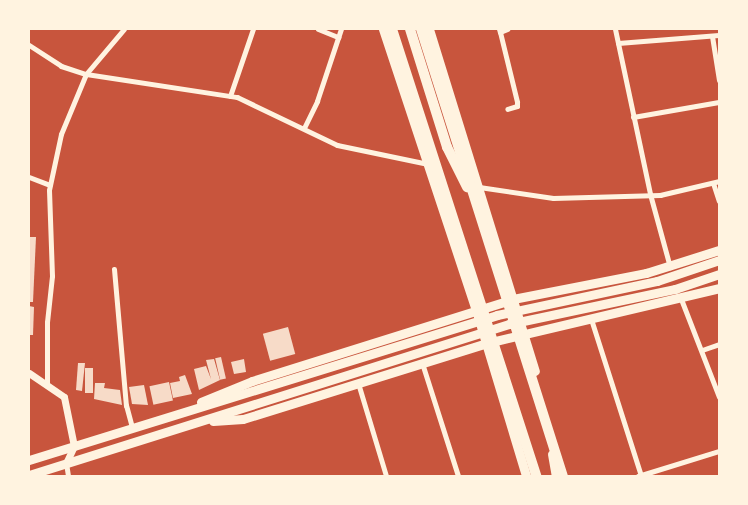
<!DOCTYPE html>
<html>
<head>
<meta charset="utf-8">
<style>
	body { margin:0 }
	#map { position:relative; width:748px; height:505px; overflow:hidden; background:#c8553d; font-family:Jost,sans-serif }
	div>[style] { position:absolute }
	.building>* { inset:0; background:#f7dbc8; transform-origin:0 0 }
	.minor>* { height:5px; margin:-2.5px; padding:0 2.5px; transform-origin:2.5px; border-radius:2.5px; background:#fff3e0 }
	.tertiary>* { height:7px; margin:-3.5px; padding:0 3.5px; transform-origin:3.5px; border-radius:3.5px; background:#fff3e0 }
	.primary>* { height:9px; margin:-4.5px; padding:0 4.5px; transform-origin:4.5px; border-radius:4.5px; background:#fff3e0 }
	.trunk>* { height:9px; margin:-4.5px; padding:0 4.5px; transform-origin:4.5px; border-radius:4.5px; background:#fff3e0 }
	.motorway>* { height:10px; margin:-5px; padding:0 5px; transform-origin:5px; border-radius:5px; background:#fff3e0 }
	span { translate:-50% -50%; white-space:nowrap; text-align:center; line-height:1.15; -webkit-text-stroke:4.5px #fff3e0; paint-order:stroke }
	.frame { position:absolute; inset:0; border:30px solid #fff3e0; pointer-events:none }
</style>
</head>
<body>
<div id="map">
	<div class="building">
		<i style="clip-path:polygon(29px 237px,36px 237px,33px 302px,29px 302px)"></i>
		<i style="clip-path:polygon(29px 306px,34px 307px,33px 335px,29px 335px)"></i>
		<i style="left:288px;top:327px;width:28px;height:26px;rotate:75deg"></i>
		<i style="left:221px;top:357px;width:22px;height:6px;rotate:77deg"></i>
		<i style="clip-path:polygon(214px 359px,220px 380px,199px 390px,194px 369px,206px 366px,211px 379px,206px 360px)"></i>
		<i style="clip-path:polygon(244px 359px,246px 372px,234px 374px,231px 362px)"></i>
		<i style="clip-path:polygon(78px 363px,85px 363px,82px 391px,76px 390px)"></i>
		<i style="left:85px;top:368px;width:8px;height:25px"></i>
		<i style="clip-path:polygon(185px 375px,192px 394px,173px 398px,170px 383px,180px 381px,179px 377px)"></i>
		<i style="left:169px;top:382px;width:19px;height:20px;rotate:78deg"></i>
		<i style="clip-path:polygon(95px 383px,105px 383px,104px 388px,120px 390px,122px 405px,94px 399px)"></i>
		<i style="clip-path:polygon(144px 385px,148px 405px,132px 404px,129px 387px)"></i>
	</div>
	<div class="minor">
		<i style="left:318px;top:29px;width:22px;rotate:22deg"></i>
		<i style="left:499px;top:29px;width:3px;rotate:72deg"></i>
		<i style="left:500px;top:32px;width:8px;rotate:-23deg"></i>
		<i style="left:615px;top:29px;width:169px;rotate:78deg"></i>
		<i style="left:650px;top:194px;width:76px;rotate:74.7deg"></i>
		<i style="left:500px;top:32px;width:72px;rotate:76.3deg"></i>
		<i style="left:517px;top:102px;width:4px;rotate:90deg"></i>
		<i style="left:517px;top:106px;width:10px;rotate:163deg"></i>
		<i style="left:712px;top:36px;width:45px;rotate:81deg"></i>
		<i style="left:618px;top:43px;width:101px;rotate:-4.5deg"></i>
		<i style="left:29px;top:45px;width:38px;rotate:33deg"></i>
		<i style="left:61px;top:66px;width:26px;rotate:18deg"></i>
		<i style="left:86px;top:74px;width:153px;rotate:8.7deg"></i>
		<i style="left:237px;top:97px;width:111px;rotate:25.6deg"></i>
		<i style="left:337px;top:145px;width:93px;rotate:11.8deg"></i>
		<i style="left:230px;top:96px;width:71px;rotate:-71.1deg"></i>
		<i style="left:633px;top:117px;width:87px;rotate:-9.9deg"></i>
		<i style="left:304px;top:128px;width:30px;rotate:-64deg"></i>
		<i style="left:317px;top:101px;width:76px;rotate:-71.6deg"></i>
		<i style="left:29px;top:177px;width:22px;rotate:21deg"></i>
		<i style="left:713px;top:183px;width:19px;rotate:72deg"></i>
		<i style="left:479px;top:187px;width:75px;rotate:8.5deg"></i>
		<i style="left:553px;top:198px;width:107px;rotate:-1.6deg"></i>
		<i style="left:660px;top:195px;width:61px;rotate:-13.3deg"></i>
		<i style="left:114px;top:269px;width:137px;rotate:85deg"></i>
		<i style="left:126px;top:405px;width:23px;rotate:75deg"></i>
		<i style="left:681px;top:299px;width:105px;rotate:68.8deg"></i>
		<i style="left:591px;top:319px;width:165px;rotate:72.3deg"></i>
		<i style="left:702px;top:350px;width:18px;rotate:-19deg"></i>
		<i style="left:422px;top:363px;width:119px;rotate:72.3deg"></i>
		<i style="left:47px;top:383px;width:61px;rotate:-90deg"></i>
		<i style="left:47px;top:322px;width:46px;rotate:-83.8deg"></i>
		<i style="left:52px;top:276px;width:86px;rotate:-92deg"></i>
		<i style="left:49px;top:190px;width:57px;rotate:-77.9deg"></i>
		<i style="left:61px;top:134px;width:65px;rotate:-67.4deg"></i>
		<i style="left:86px;top:74px;width:59px;rotate:-49.8deg"></i>
		<i style="left:358px;top:383px;width:97px;rotate:73.2deg"></i>
		<i style="left:66px;top:463px;width:13px;rotate:81deg"></i>
		<i style="left:638px;top:476px;width:85px;rotate:-17.2deg"></i>
	</div>
	<div class="tertiary">
		<i style="left:29px;top:373px;width:42px;rotate:34.4deg"></i>
		<i style="left:64px;top:397px;width:50px;rotate:78.5deg"></i>
		<i style="left:74px;top:446px;width:19px;rotate:115deg"></i>
	</div>
	<div class="primary">
		<i style="left:201px;top:402px;width:55px;rotate:-22.4deg"></i>
		<i style="left:252px;top:381px;width:274px;rotate:-17.4deg"></i>
		<i style="left:513px;top:299px;width:136px;rotate:-11.1deg"></i>
		<i style="left:646px;top:273px;width:77px;rotate:-17.5deg"></i>
		<i style="left:213px;top:421px;width:30px;rotate:-4deg"></i>
		<i style="left:243px;top:419px;width:256px;rotate:-17.3deg"></i>
		<i style="left:487px;top:343px;width:238px;rotate:-13.3deg"></i>
		<i style="left:29px;top:460px;width:490px;rotate:-17.2deg"></i>
		<i style="left:497px;top:315px;width:164px;rotate:-12deg"></i>
		<i style="left:657px;top:281px;width:65px;rotate:-18.7deg"></i>
		<i style="left:29px;top:475px;width:503px;rotate:-17.46deg"></i>
		<i style="left:509px;top:324px;width:170px;rotate:-11.9deg"></i>
		<i style="left:675px;top:289px;width:46px;rotate:-18.8deg"></i>
	</div>
	<div class="trunk">
		<i style="left:383px;top:29px;width:296px;rotate:71.7deg"></i>
		<i style="left:476px;top:310px;width:173px;rotate:73.2deg"></i>
		<i style="left:429px;top:29px;width:358px;rotate:72.8deg"></i>
		<i style="left:552px;top:454px;width:22px;rotate:80deg"></i>
	</div>
	<div class="motorway">
		<i style="left:392px;top:29px;width:470px;rotate:72.1deg"></i>
		<i style="left:410px;top:29px;width:124px;rotate:72.6deg"></i>
		<i style="left:447px;top:147px;width:45px;rotate:63.4deg"></i>
		<i style="left:421px;top:29px;width:469px;rotate:72.4deg"></i>
	</div>
	<div class="frame"></div>
</div>
</body>
</html>
